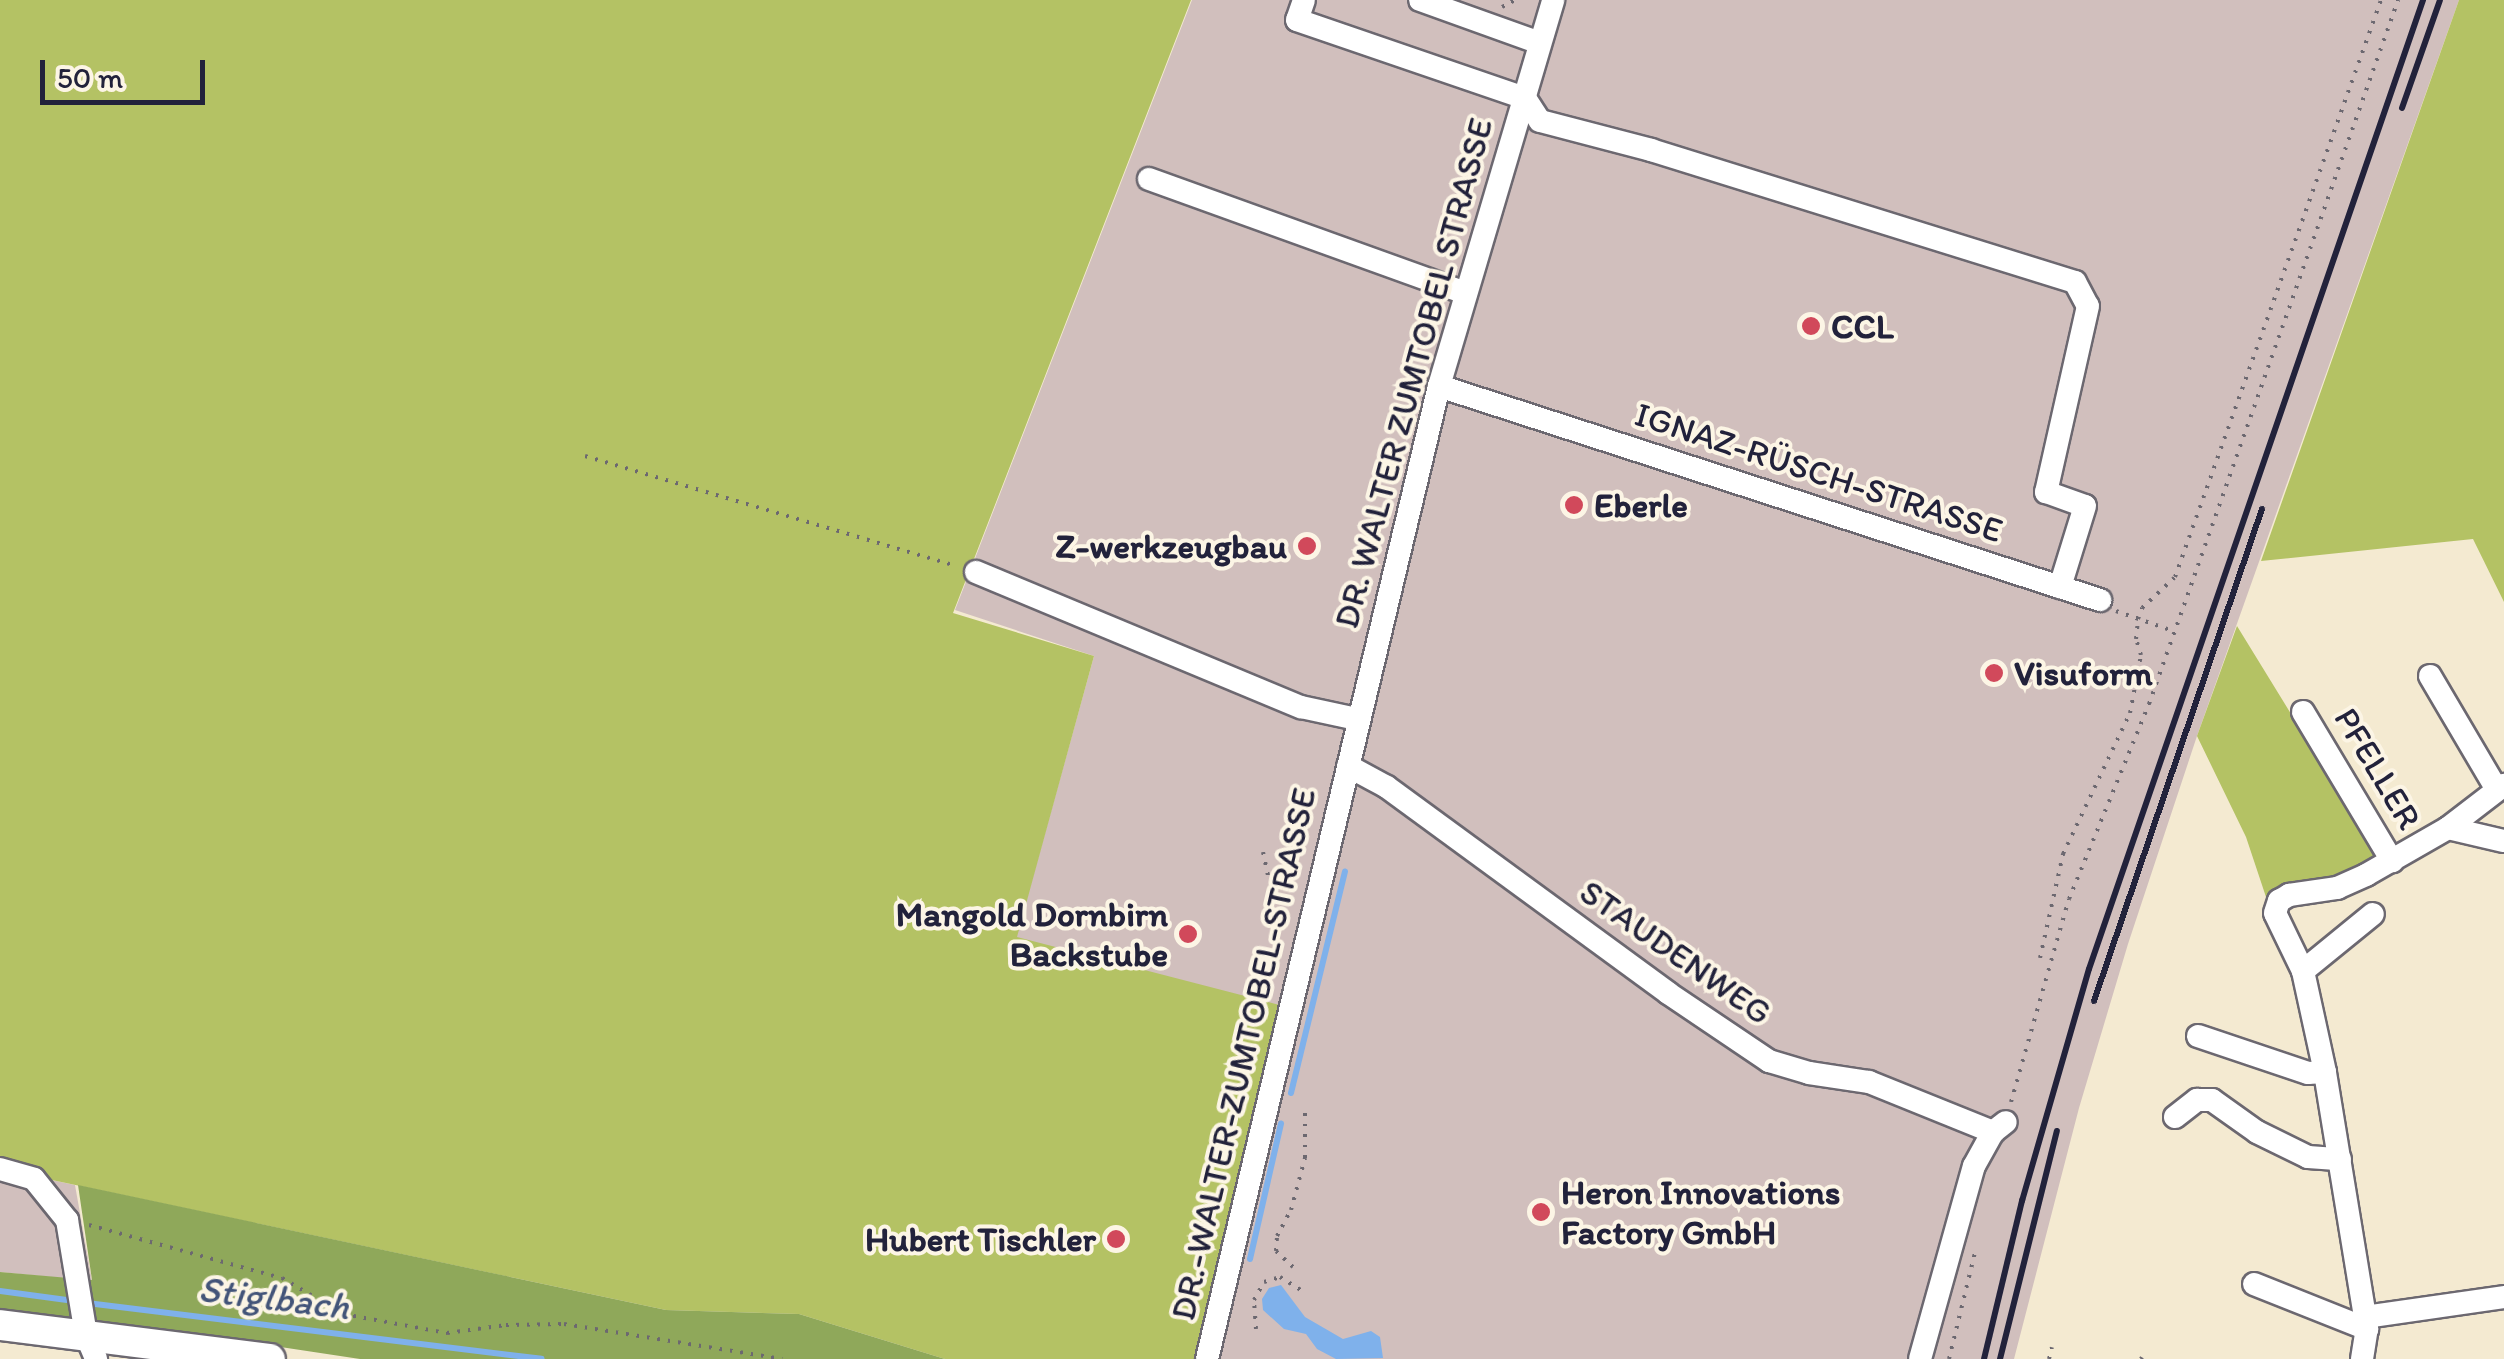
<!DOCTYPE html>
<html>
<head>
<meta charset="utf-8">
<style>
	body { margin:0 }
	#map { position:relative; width:2504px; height:1359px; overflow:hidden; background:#f4ead1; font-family:Itim,sans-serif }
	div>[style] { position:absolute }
	.industrial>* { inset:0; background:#d1bfbd }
	.green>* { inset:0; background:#b4c264 }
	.forest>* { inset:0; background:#8fa85a }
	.water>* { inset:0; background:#7fb1eb }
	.stream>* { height:6px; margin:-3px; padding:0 3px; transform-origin:3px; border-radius:3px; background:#7fb1eb }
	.path>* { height:4px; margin-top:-2px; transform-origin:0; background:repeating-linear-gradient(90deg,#6c6870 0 2.5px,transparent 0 10.5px) }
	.roads { filter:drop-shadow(2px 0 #6c6870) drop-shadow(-2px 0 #6c6870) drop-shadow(0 2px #6c6870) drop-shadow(0 -2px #6c6870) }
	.minor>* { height:22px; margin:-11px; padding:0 11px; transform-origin:11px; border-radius:11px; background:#fff }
	.major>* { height:30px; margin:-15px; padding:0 15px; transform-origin:15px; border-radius:15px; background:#fff }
	.rail>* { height:6px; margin:-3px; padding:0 3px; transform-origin:3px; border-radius:3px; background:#22223b }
	.dots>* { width:28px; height:28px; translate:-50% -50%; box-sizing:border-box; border:5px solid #fcf5e5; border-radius:50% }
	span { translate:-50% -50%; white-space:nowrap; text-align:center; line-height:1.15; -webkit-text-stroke:8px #fcf5e5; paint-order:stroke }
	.poi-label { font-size:35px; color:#22223b; font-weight:700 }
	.left { translate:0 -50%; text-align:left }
	.right { translate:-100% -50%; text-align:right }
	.street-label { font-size:35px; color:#22223b }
	.water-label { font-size:38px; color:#435479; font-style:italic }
	.scale { position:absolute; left:40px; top:60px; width:165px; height:45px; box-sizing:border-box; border:5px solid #22223b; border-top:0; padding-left:12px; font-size:30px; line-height:35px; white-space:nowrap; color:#22223b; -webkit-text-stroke:8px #fcf5e5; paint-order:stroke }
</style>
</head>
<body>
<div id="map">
	<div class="industrial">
		<i style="clip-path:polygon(1192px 0,2459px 0,2197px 736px,2128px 944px,2079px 1108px,2014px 1359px,1204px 1359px,1016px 938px,1094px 656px,955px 610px)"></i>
		<i style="clip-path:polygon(0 1169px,75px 1185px,92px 1281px,0 1272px)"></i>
	</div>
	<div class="green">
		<i style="clip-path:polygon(0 0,1191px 0,953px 613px,1094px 656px,1017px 937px,1287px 1007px,1204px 1359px,945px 1359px,799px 1314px,666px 1310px,0 1169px)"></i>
		<i style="clip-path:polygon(2459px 0,2504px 0,2504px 602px,2473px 539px,2261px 561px)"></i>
		<i style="clip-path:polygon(2237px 626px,2379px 857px,2345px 877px,2280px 887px,2266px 897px,2246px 837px,2197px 736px)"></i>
	</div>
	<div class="forest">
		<i style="clip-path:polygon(78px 1185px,666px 1310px,799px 1314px,945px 1359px,360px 1359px,143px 1326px,0 1312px,0 1272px,92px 1280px)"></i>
	</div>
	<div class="water">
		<i style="clip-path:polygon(1281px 1285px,1305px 1317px,1343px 1339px,1371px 1331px,1380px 1337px,1383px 1358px,1336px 1359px,1317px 1349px,1306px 1334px,1284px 1329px,1263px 1310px,1262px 1299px,1269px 1288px)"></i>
	</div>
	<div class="stream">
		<i style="left:1291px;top:1093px;width:228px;rotate:-76.3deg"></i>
		<i style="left:1250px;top:1259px;width:139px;rotate:-77.1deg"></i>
		<i style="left:0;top:1291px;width:75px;rotate:7.7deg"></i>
		<i style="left:87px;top:1303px;width:458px;rotate:7deg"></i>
	</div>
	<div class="path">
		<i style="left:1502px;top:7px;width:15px;rotate:-28deg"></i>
		<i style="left:585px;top:456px;width:385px;rotate:16.5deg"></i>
		<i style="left:2116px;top:611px;width:60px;rotate:19.3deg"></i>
		<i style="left:1263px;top:852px;width:24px;rotate:78deg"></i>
		<i style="left:2040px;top:958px;width:107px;rotate:-77.5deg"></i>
		<i style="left:2063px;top:854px;width:156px;rotate:-64.6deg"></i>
		<i style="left:2130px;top:713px;width:59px;rotate:-79.3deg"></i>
		<i style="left:2141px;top:655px;width:17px;rotate:-107deg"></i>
		<i style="left:2136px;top:639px;width:20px;rotate:-84deg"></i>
		<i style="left:2138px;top:619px;width:12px;rotate:-70deg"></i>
		<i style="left:2142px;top:608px;width:45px;rotate:-43.2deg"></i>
		<i style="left:2175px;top:577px;width:613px;rotate:-70.35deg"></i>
		<i style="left:2011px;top:1102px;width:211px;rotate:-74.1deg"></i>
		<i style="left:2069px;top:899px;width:211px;rotate:-67.7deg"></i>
		<i style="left:2149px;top:704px;width:747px;rotate:-70.52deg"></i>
		<i style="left:89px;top:1225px;width:200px;rotate:15.4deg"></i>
		<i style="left:282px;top:1278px;width:71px;rotate:30.5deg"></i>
		<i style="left:343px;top:1314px;width:106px;rotate:10.4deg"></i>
		<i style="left:447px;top:1333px;width:60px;rotate:-7.7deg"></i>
		<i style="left:506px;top:1325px;width:58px;rotate:-1deg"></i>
		<i style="left:564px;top:1324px;width:221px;rotate:9.1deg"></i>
		<i style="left:1293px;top:1267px;width:23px;rotate:-137deg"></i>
		<i style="left:1276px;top:1251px;width:15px;rotate:-86deg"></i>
		<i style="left:1277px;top:1236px;width:30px;rotate:-62deg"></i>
		<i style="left:1291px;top:1210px;width:54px;rotate:-74.9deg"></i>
		<i style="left:1305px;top:1158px;width:46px;rotate:-90deg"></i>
		<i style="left:1256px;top:1329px;width:29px;rotate:-94deg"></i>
		<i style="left:1254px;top:1300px;width:21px;rotate:-61deg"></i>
		<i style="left:1264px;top:1282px;width:17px;rotate:-17deg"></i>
		<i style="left:1280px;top:1277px;width:25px;rotate:32deg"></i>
		<i style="left:1949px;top:1359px;width:110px;rotate:-76.3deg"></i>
		<i style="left:2049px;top:1359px;width:12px;rotate:-76deg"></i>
		<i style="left:2141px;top:1359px;width:2px;rotate:-63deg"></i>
	</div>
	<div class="roads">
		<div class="minor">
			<i style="left:1304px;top:0;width:21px;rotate:109deg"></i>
			<i style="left:1297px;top:20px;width:241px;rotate:18.9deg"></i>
			<i style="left:1525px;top:98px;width:27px;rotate:57deg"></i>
			<i style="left:1540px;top:121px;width:115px;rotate:14.6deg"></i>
			<i style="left:1651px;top:150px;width:444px;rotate:17.3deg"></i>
			<i style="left:2075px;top:282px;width:27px;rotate:62deg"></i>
			<i style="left:2088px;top:306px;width:191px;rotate:102.7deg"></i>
			<i style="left:2046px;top:492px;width:41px;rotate:19.7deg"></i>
			<i style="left:2085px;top:506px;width:85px;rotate:107.2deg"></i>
			<i style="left:1420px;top:0;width:127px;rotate:19.7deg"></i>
			<i style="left:1149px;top:179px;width:336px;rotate:19.8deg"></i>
			<i style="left:1439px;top:386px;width:695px;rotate:17.94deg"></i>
			<i style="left:976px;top:572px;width:352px;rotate:22.6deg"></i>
			<i style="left:1301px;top:707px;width:57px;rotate:12.1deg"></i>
			<i style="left:2430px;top:676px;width:130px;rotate:59.5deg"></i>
			<i style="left:2303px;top:712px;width:174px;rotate:59.1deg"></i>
			<i style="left:1348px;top:766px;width:44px;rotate:28.3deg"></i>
			<i style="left:1387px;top:787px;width:348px;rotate:36.2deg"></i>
			<i style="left:1668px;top:993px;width:122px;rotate:34deg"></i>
			<i style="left:1769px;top:1061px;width:42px;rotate:16.7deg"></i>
			<i style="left:1809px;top:1073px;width:61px;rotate:8.5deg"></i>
			<i style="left:1869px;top:1082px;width:134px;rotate:22deg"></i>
			<i style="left:2448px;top:828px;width:57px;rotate:13.1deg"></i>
			<i style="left:2303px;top:971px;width:90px;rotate:-39.2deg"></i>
			<i style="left:2198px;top:1036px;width:116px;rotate:18.6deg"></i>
			<i style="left:2308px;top:1073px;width:17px;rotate:-3deg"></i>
			<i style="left:2175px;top:1117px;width:28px;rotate:-38deg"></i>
			<i style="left:2197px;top:1100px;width:15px"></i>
			<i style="left:2212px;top:1100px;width:55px;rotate:35.4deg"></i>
			<i style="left:2257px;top:1132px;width:57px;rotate:26.1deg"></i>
			<i style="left:2308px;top:1157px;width:32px;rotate:4deg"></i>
			<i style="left:0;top:1169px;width:35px;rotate:16deg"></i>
			<i style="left:34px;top:1179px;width:53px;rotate:51.2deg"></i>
			<i style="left:67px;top:1220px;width:117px;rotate:80.6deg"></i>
			<i style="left:86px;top:1335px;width:26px;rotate:67deg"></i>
			<i style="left:2254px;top:1284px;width:122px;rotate:21.7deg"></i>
			<i style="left:2365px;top:1317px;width:140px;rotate:-8.2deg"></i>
			<i style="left:1207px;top:1359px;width:1000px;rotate:-76.59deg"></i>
			<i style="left:1439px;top:386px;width:402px;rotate:-73.5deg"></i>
			<i style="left:1920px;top:1359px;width:200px;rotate:-74.4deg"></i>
			<i style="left:1974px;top:1166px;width:39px;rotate:-61deg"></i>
			<i style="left:1993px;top:1132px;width:16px;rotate:-38deg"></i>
			<i style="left:2362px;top:1359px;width:30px;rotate:-81deg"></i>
			<i style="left:2367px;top:1329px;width:260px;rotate:-99.3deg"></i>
			<i style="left:2325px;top:1072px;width:103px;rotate:-102.3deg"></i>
			<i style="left:2303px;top:971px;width:64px;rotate:-115.8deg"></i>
			<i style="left:2275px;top:913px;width:13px;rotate:-72deg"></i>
			<i style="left:2279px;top:901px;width:12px;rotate:-31deg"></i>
			<i style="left:2289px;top:895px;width:49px;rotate:-8.3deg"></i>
			<i style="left:2337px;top:888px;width:32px;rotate:-24deg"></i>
			<i style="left:2366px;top:875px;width:95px;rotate:-29.8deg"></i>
			<i style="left:2448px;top:828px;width:71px;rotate:-37.5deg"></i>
		</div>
		<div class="major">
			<i style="left:0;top:1325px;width:272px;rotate:7.2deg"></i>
		</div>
	</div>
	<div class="rail">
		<i style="left:2402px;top:108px;width:114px;rotate:-70.6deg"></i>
		<i style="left:2094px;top:1001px;width:520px;rotate:-71.15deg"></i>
		<i style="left:1984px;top:1359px;width:163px;rotate:-76.5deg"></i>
		<i style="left:2022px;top:1201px;width:241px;rotate:-73.9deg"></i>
		<i style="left:2089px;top:969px;width:1025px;rotate:-70.98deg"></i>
		<i style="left:2000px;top:1359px;width:235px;rotate:-76deg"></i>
	</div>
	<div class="dots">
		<i style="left:1811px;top:326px;background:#d1495b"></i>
		<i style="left:1574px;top:505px;background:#d1495b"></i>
		<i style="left:1307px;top:546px;background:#d1495b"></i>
		<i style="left:1994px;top:673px;background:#d1495b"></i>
		<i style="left:1188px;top:934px;background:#d1495b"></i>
		<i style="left:1541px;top:1212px;background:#d1495b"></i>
		<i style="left:1116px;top:1239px;background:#d1495b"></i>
	</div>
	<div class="poi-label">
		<span class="left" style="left:1831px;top:326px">CCL</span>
		<span class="left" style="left:1594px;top:505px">Eberle</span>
		<span class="right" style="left:1287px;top:546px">Z-werkzeugbau</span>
		<span class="left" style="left:2014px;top:673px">Visuform</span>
		<span class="right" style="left:1168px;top:934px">Mangold Dornbirn<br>Backstube</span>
		<span class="left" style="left:1561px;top:1212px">Heron Innovations<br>Factory GmbH</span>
		<span class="right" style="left:1096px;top:1239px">Hubert Tischler</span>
	</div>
	<div class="street-label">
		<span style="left:1413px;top:373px;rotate:-75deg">DR. WALTER ZUMTOBEL STRASSE</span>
		<span style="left:1819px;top:472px;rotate:18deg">IGNAZ-RÜSCH-STRASSE</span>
		<span style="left:2378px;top:768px;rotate:59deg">PFELLER</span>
		<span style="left:1676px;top:952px;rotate:35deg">STAUDENWEG</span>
		<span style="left:1243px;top:1054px;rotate:-77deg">DR.-WALTER-ZUMTOBEL-STRASSE</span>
	</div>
	<div class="water-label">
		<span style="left:274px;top:1298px;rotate:7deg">Stiglbach</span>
	</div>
	<div class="scale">50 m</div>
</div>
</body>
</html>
